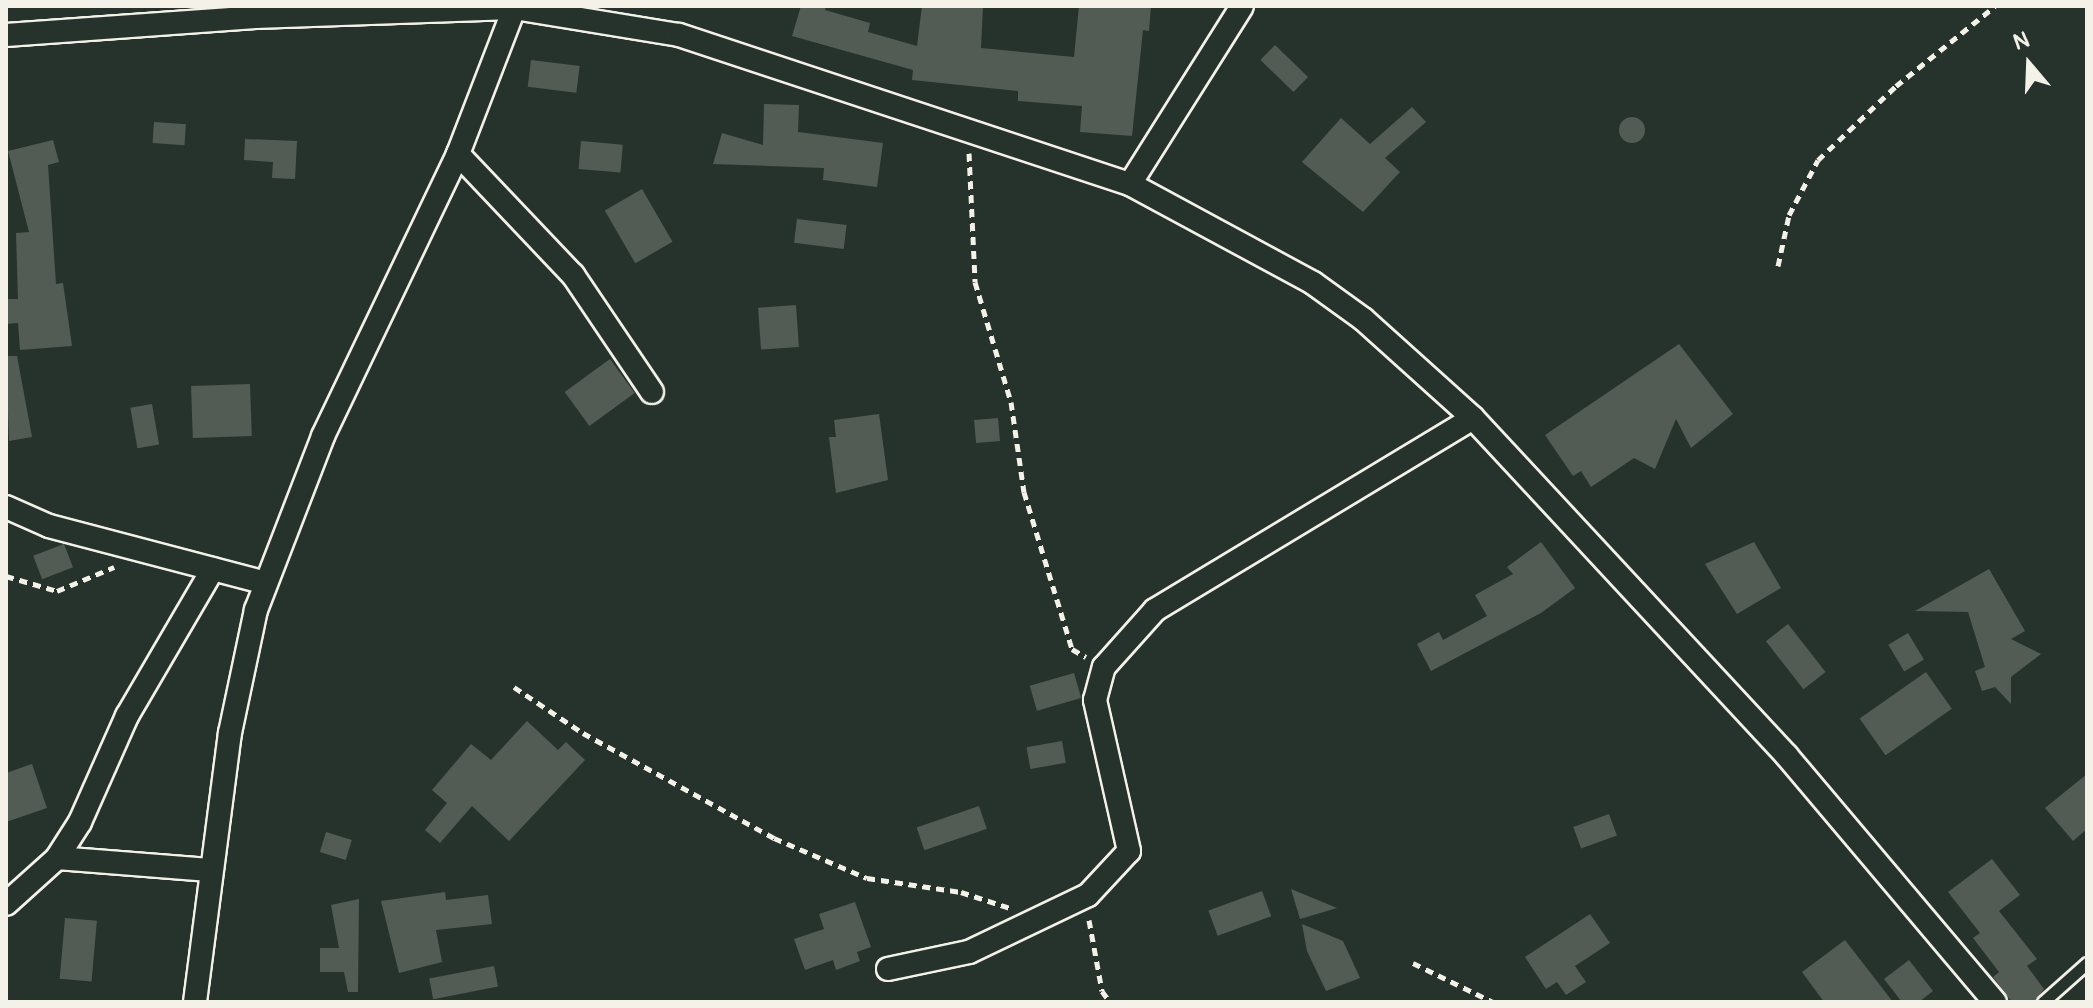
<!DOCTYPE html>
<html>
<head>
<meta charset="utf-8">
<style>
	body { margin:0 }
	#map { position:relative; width:2093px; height:1008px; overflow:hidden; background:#26332d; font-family:Pangolin,sans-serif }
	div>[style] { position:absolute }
	.building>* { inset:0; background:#525c55; transform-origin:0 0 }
	.round { border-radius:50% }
	.path>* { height:5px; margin-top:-2.5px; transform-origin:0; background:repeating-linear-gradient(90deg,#f4f1e8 0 8px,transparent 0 14px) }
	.roads { filter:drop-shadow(2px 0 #f4f1e8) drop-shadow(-2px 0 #f4f1e8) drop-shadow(0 2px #f4f1e8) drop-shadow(0 -2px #f4f1e8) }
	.lane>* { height:11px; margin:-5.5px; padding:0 5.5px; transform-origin:5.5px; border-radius:5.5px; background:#26332d }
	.street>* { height:22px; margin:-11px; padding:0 11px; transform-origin:11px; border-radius:11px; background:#26332d }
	span { translate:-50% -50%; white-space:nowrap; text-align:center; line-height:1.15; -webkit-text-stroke:8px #26332d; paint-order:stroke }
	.frame { position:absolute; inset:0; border:8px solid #f4f1e8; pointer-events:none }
	.north { position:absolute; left:1989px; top:24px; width:80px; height:80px; -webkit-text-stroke:6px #26332d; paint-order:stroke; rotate:341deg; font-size:22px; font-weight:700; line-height:32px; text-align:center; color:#f4f1e8 }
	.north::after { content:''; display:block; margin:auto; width:28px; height:36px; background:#f4f1e8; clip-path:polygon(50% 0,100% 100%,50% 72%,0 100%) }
</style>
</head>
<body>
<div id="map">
	<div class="building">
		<i style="clip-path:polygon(801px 6px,826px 6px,825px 10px,870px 23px,868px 32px,917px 46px,922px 6px,983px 6px,981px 48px,1074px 57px,1079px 6px,1151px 6px,1149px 31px,1143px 30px,1132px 136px,1080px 132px,1082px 106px,1018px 101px,1018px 91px,912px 80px,913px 70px,792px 36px)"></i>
		<i style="left:1275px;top:45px;width:46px;height:21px;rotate:44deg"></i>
		<i style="left:531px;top:60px;width:49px;height:27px;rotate:7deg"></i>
		<i style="clip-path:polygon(764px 104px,799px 105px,798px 132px,883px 143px,877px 187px,823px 180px,824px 168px,713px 164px,722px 133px,763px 145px)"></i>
		<i style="clip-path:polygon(1412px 107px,1426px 122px,1385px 158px,1400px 172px,1363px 212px,1302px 162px,1341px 118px,1370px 144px)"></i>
		<i class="round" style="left:1619px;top:117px;width:26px;height:26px"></i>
		<i style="left:154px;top:122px;width:32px;height:21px;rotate:4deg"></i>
		<i style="clip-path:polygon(245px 139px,297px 141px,295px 179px,272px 178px,273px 162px,244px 160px)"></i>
		<i style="clip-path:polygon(53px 140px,59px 162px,48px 165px,56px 284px,63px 283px,72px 346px,20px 350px,18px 323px,6px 324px,6px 299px,18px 299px,16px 233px,29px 232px,8px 151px)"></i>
		<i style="left:581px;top:141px;width:42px;height:28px;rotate:5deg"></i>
		<i style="left:642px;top:189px;width:61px;height:43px;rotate:60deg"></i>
		<i style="left:797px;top:219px;width:50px;height:24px;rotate:7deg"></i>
		<i style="left:796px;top:305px;width:42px;height:38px;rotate:86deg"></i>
		<i style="clip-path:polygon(1679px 344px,1733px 414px,1691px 448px,1676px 419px,1655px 469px,1634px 458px,1591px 487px,1581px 471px,1573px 476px,1545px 435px)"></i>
		<i style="clip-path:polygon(6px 356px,17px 356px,32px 437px,9px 441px)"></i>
		<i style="left:610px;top:359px;width:42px;height:56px;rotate:54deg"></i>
		<i style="left:250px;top:384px;width:52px;height:59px;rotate:88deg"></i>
		<i style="left:152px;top:404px;width:41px;height:22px;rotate:80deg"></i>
		<i style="clip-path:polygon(879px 414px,888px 480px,836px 493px,829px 437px,836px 437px,834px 420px)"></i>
		<i style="left:998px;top:418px;width:23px;height:24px;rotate:85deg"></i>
		<i style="clip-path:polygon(1541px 542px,1575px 588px,1541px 613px,1431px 671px,1417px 644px,1439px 632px,1443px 640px,1487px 616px,1475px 595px,1513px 574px,1507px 567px)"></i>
		<i style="clip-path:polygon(1754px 542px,1781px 588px,1737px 614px,1705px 564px)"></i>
		<i style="left:64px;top:544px;width:25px;height:33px;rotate:69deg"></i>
		<i style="clip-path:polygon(1989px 569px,2025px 631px,2011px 639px,2041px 654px,2011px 677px,2011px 704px,1995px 687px,1982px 691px,1975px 671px,1985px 667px,1968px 612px,1915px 611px)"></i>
		<i style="left:1788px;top:624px;width:61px;height:28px;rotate:52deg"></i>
		<i style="left:1908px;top:633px;width:31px;height:23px;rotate:59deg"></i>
		<i style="left:1926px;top:672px;width:45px;height:81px;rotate:55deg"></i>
		<i style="left:1074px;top:673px;width:26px;height:46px;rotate:74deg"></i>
		<i style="clip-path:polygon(527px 721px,558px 750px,566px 742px,585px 760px,509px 841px,472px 806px,440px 843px,425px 830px,447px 803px,432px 790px,471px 744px,491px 760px)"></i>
		<i style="left:1062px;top:741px;width:22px;height:36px;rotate:80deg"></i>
		<i style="clip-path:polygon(32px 764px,47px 808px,6px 822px,6px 773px)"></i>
		<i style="clip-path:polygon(2087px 774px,2087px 829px,2073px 841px,2045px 808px)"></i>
		<i style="left:979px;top:806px;width:24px;height:66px;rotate:71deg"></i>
		<i style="left:1609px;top:814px;width:23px;height:38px;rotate:70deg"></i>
		<i style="left:326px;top:832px;width:27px;height:21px;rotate:17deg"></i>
		<i style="clip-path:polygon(1992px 859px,2020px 895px,1999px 911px,2037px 959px,2027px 966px,2044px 989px,2035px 1002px,2012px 1002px,1993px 977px,1999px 972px,1973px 938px,1980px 933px,1948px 892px)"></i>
		<i style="clip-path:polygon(1291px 889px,1337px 908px,1300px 919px)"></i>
		<i style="left:1262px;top:891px;width:27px;height:57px;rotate:70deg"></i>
		<i style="clip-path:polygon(445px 892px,446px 900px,488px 895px,492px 924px,436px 930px,442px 962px,399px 973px,381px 901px)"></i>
		<i style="clip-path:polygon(359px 899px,358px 992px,348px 992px,344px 972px,320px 972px,320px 948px,339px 948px,331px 905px)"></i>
		<i style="clip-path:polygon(855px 902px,871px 947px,857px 952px,860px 961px,836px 970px,833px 960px,805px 970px,794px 939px,824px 929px,819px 914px)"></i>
		<i style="clip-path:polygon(1590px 914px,1610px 943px,1575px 966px,1586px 982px,1566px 995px,1557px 982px,1546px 989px,1525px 957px)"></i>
		<i style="left:65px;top:918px;width:32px;height:61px;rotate:5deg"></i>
		<i style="clip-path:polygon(1302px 924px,1343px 941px,1360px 978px,1326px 991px,1307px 951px)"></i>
		<i style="clip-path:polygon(1845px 940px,1893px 1002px,1824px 1002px,1802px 972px)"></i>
		<i style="clip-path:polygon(1909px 960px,1933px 991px,1919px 1002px,1902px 1002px,1884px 979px)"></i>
		<i style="left:494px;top:966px;width:21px;height:66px;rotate:79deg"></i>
	</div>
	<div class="path">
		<i style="left:969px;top:153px;width:129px;rotate:87.3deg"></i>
		<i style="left:975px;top:282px;width:125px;rotate:73.3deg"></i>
		<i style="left:1011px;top:402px;width:91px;rotate:81.8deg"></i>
		<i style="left:1024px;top:492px;width:164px;rotate:73deg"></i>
		<i style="left:1072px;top:649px;width:16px;rotate:30deg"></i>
		<i style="left:1778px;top:266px;width:52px;rotate:-77.8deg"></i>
		<i style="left:1789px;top:215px;width:62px;rotate:-62.2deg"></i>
		<i style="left:1818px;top:160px;width:108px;rotate:-43.5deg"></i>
		<i style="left:1896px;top:86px;width:127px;rotate:-38.9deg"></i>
		<i style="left:6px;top:576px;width:53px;rotate:16.4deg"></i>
		<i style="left:57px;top:591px;width:62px;rotate:-22.8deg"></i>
		<i style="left:514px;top:687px;width:83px;rotate:33.7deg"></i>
		<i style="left:583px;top:733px;width:218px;rotate:28.8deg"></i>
		<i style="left:774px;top:838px;width:101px;rotate:23.3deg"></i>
		<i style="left:867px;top:878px;width:95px;rotate:8.5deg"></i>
		<i style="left:961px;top:892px;width:52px;rotate:18.1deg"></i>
		<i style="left:1089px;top:920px;width:72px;rotate:79.6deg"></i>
		<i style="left:1102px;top:991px;width:14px;rotate:54deg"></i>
		<i style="left:1413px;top:963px;width:89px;rotate:26deg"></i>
	</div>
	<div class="roads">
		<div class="lane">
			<i style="left:2043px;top:1002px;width:59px;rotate:-41.6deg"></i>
		</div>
		<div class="street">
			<i style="left:6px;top:35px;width:250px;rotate:-4.1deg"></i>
			<i style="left:255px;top:17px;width:259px;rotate:-2deg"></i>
			<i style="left:514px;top:8px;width:167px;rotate:9.3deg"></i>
			<i style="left:679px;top:35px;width:475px;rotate:18.3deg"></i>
			<i style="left:1130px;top:184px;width:208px;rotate:28.4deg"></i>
			<i style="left:1313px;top:283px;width:62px;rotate:35.8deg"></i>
			<i style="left:1363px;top:319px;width:148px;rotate:42deg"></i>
			<i style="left:1473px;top:418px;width:461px;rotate:47.1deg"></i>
			<i style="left:1787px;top:756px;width:322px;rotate:49.8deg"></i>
			<i style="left:458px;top:154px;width:167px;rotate:46.5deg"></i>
			<i style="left:573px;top:275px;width:141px;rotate:56deg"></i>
			<i style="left:1130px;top:184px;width:210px;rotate:-57.8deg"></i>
			<i style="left:6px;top:507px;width:47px;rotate:23.8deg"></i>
			<i style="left:49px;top:526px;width:224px;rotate:14.7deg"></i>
			<i style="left:57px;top:858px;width:153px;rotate:4.5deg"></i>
			<i style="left:6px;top:904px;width:69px;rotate:-42deg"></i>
			<i style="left:57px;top:858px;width:43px;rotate:-57.4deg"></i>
			<i style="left:80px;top:822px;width:116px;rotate:-66.1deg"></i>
			<i style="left:127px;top:716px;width:170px;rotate:-59.7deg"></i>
			<i style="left:888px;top:969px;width:83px;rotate:-11.9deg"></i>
			<i style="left:969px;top:952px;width:132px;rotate:-25.6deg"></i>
			<i style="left:1088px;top:895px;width:60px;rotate:-47deg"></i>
			<i style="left:1129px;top:851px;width:155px;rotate:-102.7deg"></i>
			<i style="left:1095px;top:700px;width:34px;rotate:-75deg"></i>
			<i style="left:1104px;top:667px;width:76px;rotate:-48.2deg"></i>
			<i style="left:1155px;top:610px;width:371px;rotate:-31.1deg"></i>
			<i style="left:195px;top:1002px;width:271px;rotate:-82.6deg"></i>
			<i style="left:230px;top:733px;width:126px;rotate:-78.1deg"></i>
			<i style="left:256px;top:610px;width:186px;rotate:-68.9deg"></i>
			<i style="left:323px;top:436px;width:313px;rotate:-64.4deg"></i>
			<i style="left:458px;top:154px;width:159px;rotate:-68.9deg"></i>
		</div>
	</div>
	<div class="frame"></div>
	<div class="north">N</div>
</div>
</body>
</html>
